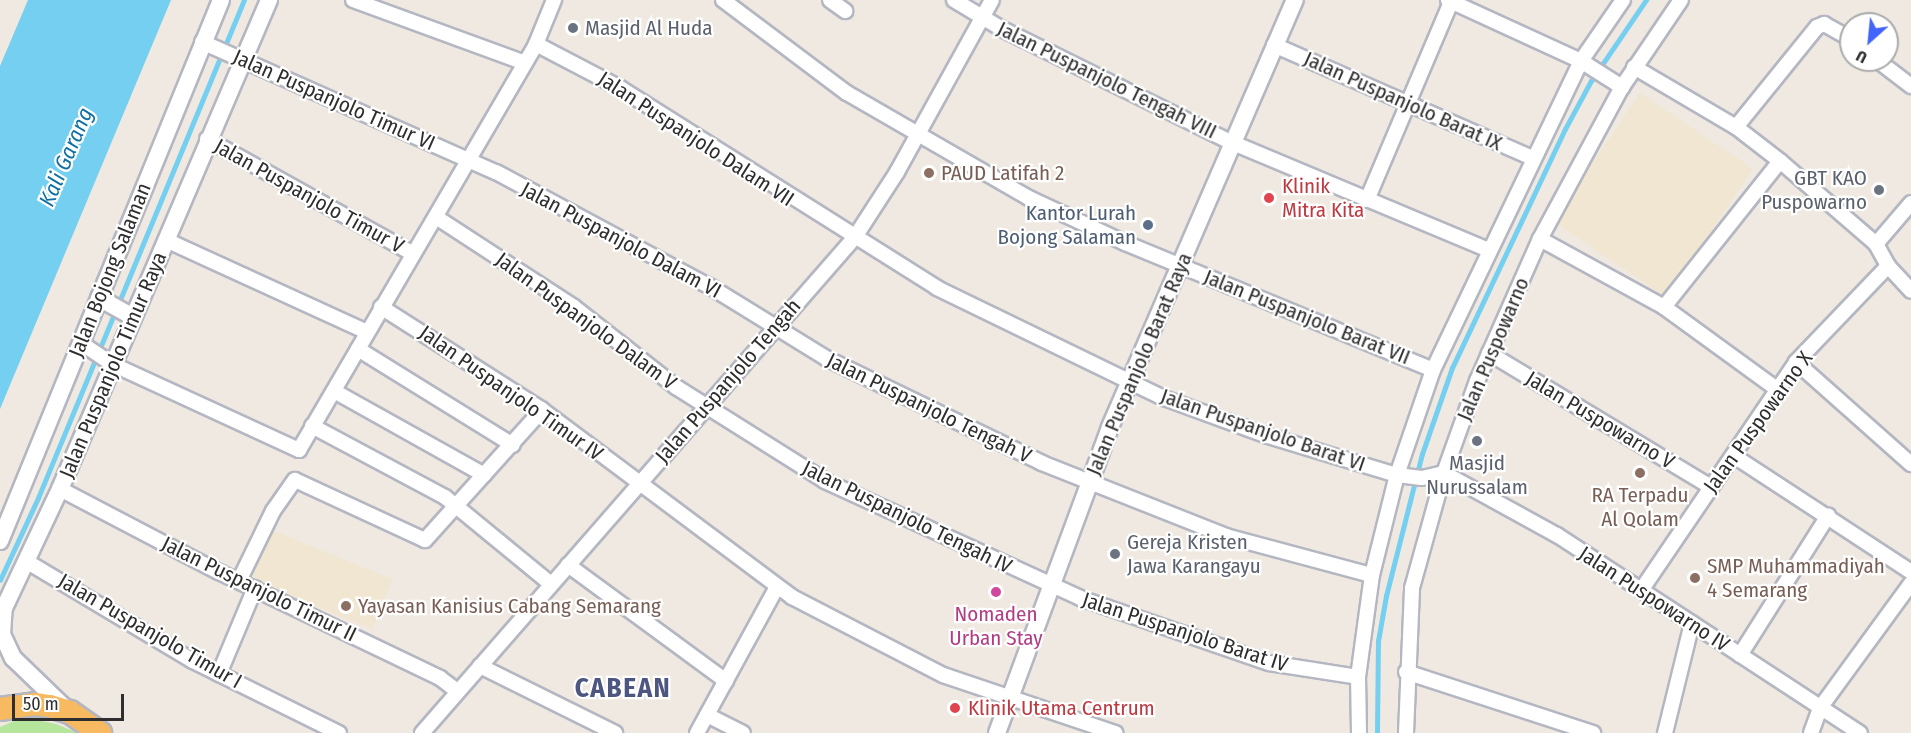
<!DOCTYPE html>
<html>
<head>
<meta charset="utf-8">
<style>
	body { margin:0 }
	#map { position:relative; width:1911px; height:733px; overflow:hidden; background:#efe9e1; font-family:"Fira Sans Condensed",sans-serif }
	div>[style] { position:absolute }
	.education>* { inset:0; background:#f0e6d1; transform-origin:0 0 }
	.green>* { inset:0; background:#b6e59e }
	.water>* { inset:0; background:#75cff0 }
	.stream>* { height:4.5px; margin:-2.25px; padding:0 2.25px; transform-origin:2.25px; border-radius:2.25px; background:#75cff0 }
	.roads { filter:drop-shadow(2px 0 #b4b7c1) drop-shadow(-2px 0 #b4b7c1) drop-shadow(0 2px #b4b7c1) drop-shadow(0 -2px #b4b7c1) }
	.minor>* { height:14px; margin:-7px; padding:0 7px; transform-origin:7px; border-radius:7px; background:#fff }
	.tertiary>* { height:16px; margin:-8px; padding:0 8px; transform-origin:8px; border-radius:8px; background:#fff }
	.trunk>* { height:22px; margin:-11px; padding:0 11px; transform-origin:11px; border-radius:11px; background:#f8ba60 }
	.dots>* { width:16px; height:16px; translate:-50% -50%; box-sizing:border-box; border:3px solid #fff; border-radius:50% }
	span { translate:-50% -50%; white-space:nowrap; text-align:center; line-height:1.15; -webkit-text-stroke:4.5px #fff; paint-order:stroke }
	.worship-label { font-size:21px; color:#5b616d }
	.left { translate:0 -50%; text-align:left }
	.right { translate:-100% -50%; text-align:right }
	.street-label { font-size:21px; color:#2e2e2e }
	.education-label { font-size:21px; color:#785e54 }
	.health-label { font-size:21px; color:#be3a42 }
	.service-label { font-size:21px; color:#4e5e75 }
	.hotel-label { font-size:21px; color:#b23c85 }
	.water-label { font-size:22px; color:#0d6fa3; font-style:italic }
	.district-label { font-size:27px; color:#4d5680; font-weight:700; letter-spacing:1.5px }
	.north { position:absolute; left:1839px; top:12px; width:60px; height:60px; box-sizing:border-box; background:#fff; border:2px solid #ababab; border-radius:50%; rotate:207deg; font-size:16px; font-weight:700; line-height:24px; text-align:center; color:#2e2e2e }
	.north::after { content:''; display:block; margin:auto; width:21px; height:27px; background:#4264fb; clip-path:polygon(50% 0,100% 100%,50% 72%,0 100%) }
	.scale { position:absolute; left:12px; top:694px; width:112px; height:27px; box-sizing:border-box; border:3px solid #2e2e2e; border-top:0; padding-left:8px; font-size:18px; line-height:21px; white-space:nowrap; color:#2e2e2e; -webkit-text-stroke:4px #fff; paint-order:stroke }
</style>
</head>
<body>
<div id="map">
	<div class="education">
		<i style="left:1640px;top:93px;width:136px;height:155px;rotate:34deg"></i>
		<i style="left:271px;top:530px;width:131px;height:54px;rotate:22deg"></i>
	</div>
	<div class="green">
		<i style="clip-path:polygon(33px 719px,56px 724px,78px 733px,0 733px,0 727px,14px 721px)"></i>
	</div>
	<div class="water">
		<i style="clip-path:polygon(28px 0,171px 0,0 409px,0 66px)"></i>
	</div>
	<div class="stream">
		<i style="left:0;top:580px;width:90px;rotate:-65.1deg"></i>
		<i style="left:38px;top:498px;width:539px;rotate:-67.53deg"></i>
		<i style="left:1377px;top:733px;width:92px;rotate:-89.4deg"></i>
		<i style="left:1378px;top:641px;width:46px;rotate:-79.9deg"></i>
		<i style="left:1386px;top:596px;width:146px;rotate:-75.8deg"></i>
		<i style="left:1422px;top:454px;width:91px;rotate:-70.8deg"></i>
		<i style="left:1452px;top:368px;width:264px;rotate:-64.7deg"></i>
		<i style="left:1565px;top:129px;width:55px;rotate:-61.6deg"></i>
		<i style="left:1591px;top:81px;width:98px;rotate:-55.8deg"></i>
	</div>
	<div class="roads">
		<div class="minor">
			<i style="left:353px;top:0;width:183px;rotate:20.1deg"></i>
			<i style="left:723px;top:0;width:155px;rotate:36.9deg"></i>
			<i style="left:847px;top:93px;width:210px;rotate:30deg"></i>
			<i style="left:1029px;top:198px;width:106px;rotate:25.1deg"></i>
			<i style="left:1125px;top:243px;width:333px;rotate:22.4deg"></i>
			<i style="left:830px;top:0;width:19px;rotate:36deg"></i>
			<i style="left:954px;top:0;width:56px;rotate:31.1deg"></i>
			<i style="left:1002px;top:29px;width:258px;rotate:26.3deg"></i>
			<i style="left:1233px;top:143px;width:277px;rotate:22.7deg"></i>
			<i style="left:1448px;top:0;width:146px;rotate:24.6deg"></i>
			<i style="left:1581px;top:61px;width:49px;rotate:32.4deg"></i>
			<i style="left:202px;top:42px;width:321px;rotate:23.9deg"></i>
			<i style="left:496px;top:172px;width:242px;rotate:28.2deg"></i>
			<i style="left:709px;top:286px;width:137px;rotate:31.6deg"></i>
			<i style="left:826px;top:358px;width:240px;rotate:25.9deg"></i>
			<i style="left:1042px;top:463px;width:198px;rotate:21.6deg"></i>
			<i style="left:1226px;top:536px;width:151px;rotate:15deg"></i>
			<i style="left:536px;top:44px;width:95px;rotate:27.6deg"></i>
			<i style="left:620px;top:88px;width:375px;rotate:32.2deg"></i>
			<i style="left:937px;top:288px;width:252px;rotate:25.9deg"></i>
			<i style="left:1164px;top:398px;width:108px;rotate:20.1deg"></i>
			<i style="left:1265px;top:435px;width:138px;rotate:16.9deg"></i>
			<i style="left:1397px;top:475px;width:25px;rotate:7deg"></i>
			<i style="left:1422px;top:478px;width:23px;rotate:-13deg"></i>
			<i style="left:1444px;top:473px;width:129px;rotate:28.8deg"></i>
			<i style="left:1557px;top:535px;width:362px;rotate:33.2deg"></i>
			<i style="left:1274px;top:45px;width:283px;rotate:23.6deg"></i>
			<i style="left:1877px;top:60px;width:43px;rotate:37.4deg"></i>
			<i style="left:1634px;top:67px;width:118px;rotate:30.5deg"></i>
			<i style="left:1736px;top:127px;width:56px;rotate:37.7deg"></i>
			<i style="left:1780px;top:161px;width:127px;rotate:40.8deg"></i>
			<i style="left:1876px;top:244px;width:25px;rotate:61deg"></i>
			<i style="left:1888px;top:266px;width:34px;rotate:47deg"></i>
			<i style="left:1736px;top:127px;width:129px;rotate:-51deg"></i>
			<i style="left:1817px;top:27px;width:8px;rotate:-23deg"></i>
			<i style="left:1824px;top:24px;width:31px;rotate:29deg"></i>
			<i style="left:207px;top:139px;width:235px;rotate:29.1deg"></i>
			<i style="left:1367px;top:200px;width:215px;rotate:-67deg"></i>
			<i style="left:436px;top:217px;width:165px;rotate:33.1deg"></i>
			<i style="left:574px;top:307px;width:130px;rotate:38.1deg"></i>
			<i style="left:676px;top:387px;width:176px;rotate:32.2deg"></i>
			<i style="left:825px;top:481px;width:281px;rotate:24.6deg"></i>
			<i style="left:1080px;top:598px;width:200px;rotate:19deg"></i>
			<i style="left:1269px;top:663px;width:90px;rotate:8.9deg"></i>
			<i style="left:1540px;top:239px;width:141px;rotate:28.7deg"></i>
			<i style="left:1664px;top:307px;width:140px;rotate:36deg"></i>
			<i style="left:166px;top:240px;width:221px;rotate:24.6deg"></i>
			<i style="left:1876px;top:244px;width:54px;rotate:-49.5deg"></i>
			<i style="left:381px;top:307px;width:190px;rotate:32.5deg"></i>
			<i style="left:541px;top:409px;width:314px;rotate:36.8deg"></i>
			<i style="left:792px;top:597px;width:170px;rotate:27.3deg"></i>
			<i style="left:943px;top:675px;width:182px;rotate:18.6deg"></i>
			<i style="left:1664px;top:307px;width:186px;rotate:-51.5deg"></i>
			<i style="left:81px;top:343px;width:37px;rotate:34deg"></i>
			<i style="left:112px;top:364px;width:206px;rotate:24.7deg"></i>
			<i style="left:299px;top:450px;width:470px;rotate:-59.7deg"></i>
			<i style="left:536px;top:44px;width:48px;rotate:-67.8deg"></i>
			<i style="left:358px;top:349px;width:182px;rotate:31.8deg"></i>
			<i style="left:1489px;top:353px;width:259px;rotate:31.1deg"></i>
			<i style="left:1796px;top:362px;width:154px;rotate:41.6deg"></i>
			<i style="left:334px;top:391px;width:172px;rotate:29.2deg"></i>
			<i style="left:312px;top:426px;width:151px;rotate:28.1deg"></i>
			<i style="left:445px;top:497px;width:137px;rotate:39.4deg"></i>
			<i style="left:1734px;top:456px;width:212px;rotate:33.2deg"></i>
			<i style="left:60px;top:489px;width:179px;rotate:27.6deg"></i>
			<i style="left:219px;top:572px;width:245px;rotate:25.6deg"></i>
			<i style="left:440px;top:678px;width:20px;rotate:37deg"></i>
			<i style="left:26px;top:561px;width:195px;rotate:30.9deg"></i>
			<i style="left:193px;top:661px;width:163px;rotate:26.3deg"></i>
			<i style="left:568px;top:565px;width:196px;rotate:36.3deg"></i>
			<i style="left:239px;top:581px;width:78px;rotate:-64.1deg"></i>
			<i style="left:273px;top:511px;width:38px;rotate:-55deg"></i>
			<i style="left:295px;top:480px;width:143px;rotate:24.8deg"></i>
			<i style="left:425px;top:540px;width:175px;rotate:-48deg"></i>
			<i style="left:1642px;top:589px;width:274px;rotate:-55.8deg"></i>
			<i style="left:1796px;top:362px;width:133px;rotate:-46.2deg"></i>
			<i style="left:1740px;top:655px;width:165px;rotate:-57.7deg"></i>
			<i style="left:480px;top:666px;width:151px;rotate:26.4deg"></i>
			<i style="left:1406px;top:672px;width:197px;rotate:18.1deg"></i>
			<i style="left:219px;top:674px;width:93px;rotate:-67.3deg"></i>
			<i style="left:707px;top:715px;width:40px;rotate:26.6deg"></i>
			<i style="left:422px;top:733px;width:658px;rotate:-48.88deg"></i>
			<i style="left:855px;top:237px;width:77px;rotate:-57.1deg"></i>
			<i style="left:897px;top:172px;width:196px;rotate:-61.1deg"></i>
			<i style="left:697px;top:733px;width:166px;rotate:-61.3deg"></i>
			<i style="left:1359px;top:733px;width:56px;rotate:-91deg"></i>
			<i style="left:1358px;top:677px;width:103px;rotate:-82.2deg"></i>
			<i style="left:1372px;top:575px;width:103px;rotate:-76deg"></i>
			<i style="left:1397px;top:475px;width:111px;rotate:-71.1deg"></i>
			<i style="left:1433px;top:370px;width:343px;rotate:-64.4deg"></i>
			<i style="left:1581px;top:61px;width:74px;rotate:-55.5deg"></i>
			<i style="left:1406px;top:733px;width:145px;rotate:-87.6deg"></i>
			<i style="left:1412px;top:588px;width:119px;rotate:-74.5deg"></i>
			<i style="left:1444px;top:473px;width:98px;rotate:-70.3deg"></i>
			<i style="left:1477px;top:381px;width:155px;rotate:-66.1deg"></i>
			<i style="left:1540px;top:239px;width:173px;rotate:-61.7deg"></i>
			<i style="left:1622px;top:87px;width:105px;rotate:-55.9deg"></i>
			<i style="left:1665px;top:733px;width:113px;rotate:-76.2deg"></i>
			<i style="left:1811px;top:733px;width:27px;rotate:-70deg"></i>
			<i style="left:1820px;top:708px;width:155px;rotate:-53.9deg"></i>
		</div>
		<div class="tertiary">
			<i style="left:99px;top:298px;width:39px;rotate:29deg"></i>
			<i style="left:0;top:541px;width:584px;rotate:-67.78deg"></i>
			<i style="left:65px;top:708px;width:72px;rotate:-136.1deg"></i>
			<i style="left:13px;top:658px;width:26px;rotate:-115deg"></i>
			<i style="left:2px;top:634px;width:26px;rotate:-86deg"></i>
			<i style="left:4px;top:608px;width:132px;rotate:-64.8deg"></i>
			<i style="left:60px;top:489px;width:532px;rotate:-66.86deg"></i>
			<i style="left:997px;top:733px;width:326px;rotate:-69.7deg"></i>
			<i style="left:1110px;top:427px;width:465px;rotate:-66.6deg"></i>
		</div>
		<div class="trunk">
			<i style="left:0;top:709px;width:35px;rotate:-8deg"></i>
			<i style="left:35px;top:704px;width:15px;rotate:8deg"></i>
			<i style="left:50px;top:706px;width:21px;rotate:17deg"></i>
			<i style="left:70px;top:712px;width:37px;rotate:35deg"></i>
		</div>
	</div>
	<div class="dots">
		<i style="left:573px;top:28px;background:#6b7280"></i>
		<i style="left:929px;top:173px;background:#8d6e63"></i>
		<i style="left:1879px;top:190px;background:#6b7280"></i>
		<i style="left:1269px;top:198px;background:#e0444e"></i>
		<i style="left:1148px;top:225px;background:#5c6f8a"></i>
		<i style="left:1477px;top:441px;background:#6b7280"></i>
		<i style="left:1640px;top:473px;background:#8d6e63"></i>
		<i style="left:1115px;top:554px;background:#6b7280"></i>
		<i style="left:1695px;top:578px;background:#8d6e63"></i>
		<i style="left:996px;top:592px;background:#d1479c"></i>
		<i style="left:346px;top:606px;background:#8d6e63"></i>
		<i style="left:955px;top:708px;background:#e0444e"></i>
	</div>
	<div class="worship-label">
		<span class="left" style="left:585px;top:28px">Masjid Al Huda</span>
		<span class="right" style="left:1867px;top:190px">GBT KAO<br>Puspowarno</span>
		<span style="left:1477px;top:475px">Masjid<br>Nurussalam</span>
		<span class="left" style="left:1127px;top:554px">Gereja Kristen<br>Jawa Karangayu</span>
	</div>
	<div class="street-label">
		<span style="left:1107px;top:80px;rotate:26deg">Jalan Puspanjolo Tengah VIII</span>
		<span style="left:334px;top:100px;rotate:24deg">Jalan Puspanjolo Timur VI</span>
		<span style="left:1403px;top:101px;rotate:24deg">Jalan Puspanjolo Barat IX</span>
		<span style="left:696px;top:139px;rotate:33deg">Jalan Puspanjolo Dalam VII</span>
		<span style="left:309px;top:196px;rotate:29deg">Jalan Puspanjolo Timur V</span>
		<span style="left:621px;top:240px;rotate:28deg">Jalan Puspanjolo Dalam VI</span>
		<span style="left:110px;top:270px;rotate:-68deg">Jalan Bojong Salaman</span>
		<span style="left:1307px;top:317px;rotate:22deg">Jalan Puspanjolo Barat VII</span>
		<span style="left:586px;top:321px;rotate:36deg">Jalan Puspanjolo Dalam V</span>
		<span style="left:1493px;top:349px;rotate:-67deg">Jalan Puspowarno</span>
		<span style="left:1139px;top:364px;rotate:-67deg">Jalan Puspanjolo Barat Raya</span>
		<span style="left:113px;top:365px;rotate:-67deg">Jalan Puspanjolo Timur Raya</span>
		<span style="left:728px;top:381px;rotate:-49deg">Jalan Puspanjolo Tengah</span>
		<span style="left:511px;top:393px;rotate:35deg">Jalan Puspanjolo Timur IV</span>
		<span style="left:929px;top:408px;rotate:26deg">Jalan Puspanjolo Tengah V</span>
		<span style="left:1600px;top:420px;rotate:31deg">Jalan Puspowarno V</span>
		<span style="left:1758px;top:422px;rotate:-54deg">Jalan Puspowarno X</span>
		<span style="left:1263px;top:430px;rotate:19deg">Jalan Puspanjolo Barat VI</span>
		<span style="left:907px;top:517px;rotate:26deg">Jalan Puspanjolo Tengah IV</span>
		<span style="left:259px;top:589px;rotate:26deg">Jalan Puspanjolo Timur II</span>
		<span style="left:1654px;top:599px;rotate:33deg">Jalan Puspowarno IV</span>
		<span style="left:150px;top:631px;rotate:30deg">Jalan Puspanjolo Timur I</span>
		<span style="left:1185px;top:632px;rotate:18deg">Jalan Puspanjolo Barat IV</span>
	</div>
	<div class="education-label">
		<span class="left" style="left:941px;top:173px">PAUD Latifah 2</span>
		<span style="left:1640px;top:507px">RA Terpadu<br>Al Qolam</span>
		<span class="left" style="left:1707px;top:578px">SMP Muhammadiyah<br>4 Semarang</span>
		<span class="left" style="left:358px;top:606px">Yayasan Kanisius Cabang Semarang</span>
	</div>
	<div class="health-label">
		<span class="left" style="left:1282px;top:198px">Klinik<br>Mitra Kita</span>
		<span class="left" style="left:968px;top:708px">Klinik Utama Centrum</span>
	</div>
	<div class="service-label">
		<span class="right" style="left:1136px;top:225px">Kantor Lurah<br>Bojong Salaman</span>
	</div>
	<div class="hotel-label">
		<span style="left:996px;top:626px">Nomaden<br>Urban Stay</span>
	</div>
	<div class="water-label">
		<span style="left:66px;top:157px;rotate:-67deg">Kali Garang</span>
	</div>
	<div class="district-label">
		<span style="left:623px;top:689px">CABEAN</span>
	</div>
	<div class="north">U</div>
	<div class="scale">50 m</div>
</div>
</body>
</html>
